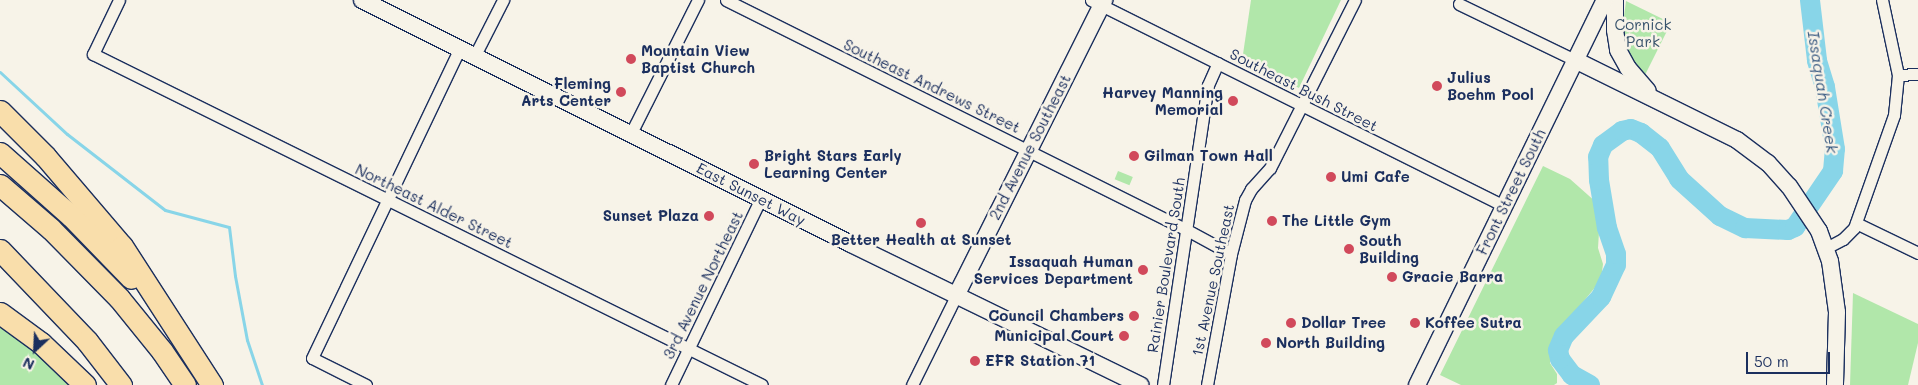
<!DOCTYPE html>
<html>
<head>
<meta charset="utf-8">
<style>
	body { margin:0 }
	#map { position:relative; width:1918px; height:385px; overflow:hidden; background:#f7f3e8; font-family:Mali,sans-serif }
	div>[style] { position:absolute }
	.green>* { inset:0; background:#b1e7aa; transform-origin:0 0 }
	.stream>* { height:3px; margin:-1.5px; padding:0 1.5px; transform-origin:1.5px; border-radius:1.5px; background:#88d5e8 }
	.river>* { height:20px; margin:-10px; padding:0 10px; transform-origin:10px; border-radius:10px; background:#88d5e8 }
	.roads { filter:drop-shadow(1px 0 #1b2f5e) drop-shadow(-1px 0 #1b2f5e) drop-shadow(0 1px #1b2f5e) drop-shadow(0 -1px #1b2f5e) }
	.street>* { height:11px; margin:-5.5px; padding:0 5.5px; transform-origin:5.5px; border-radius:5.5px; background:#f7f3e8 }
	.secondary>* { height:16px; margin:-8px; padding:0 8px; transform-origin:8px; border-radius:8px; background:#f7f3e8 }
	.highway>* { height:21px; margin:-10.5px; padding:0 10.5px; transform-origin:10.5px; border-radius:10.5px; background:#f9deab }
	.dots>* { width:14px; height:14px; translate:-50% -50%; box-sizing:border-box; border:2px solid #f7f3e8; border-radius:50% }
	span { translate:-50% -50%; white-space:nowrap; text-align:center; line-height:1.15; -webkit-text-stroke:5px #f7f3e8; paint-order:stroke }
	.park-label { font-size:15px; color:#39546d }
	.poi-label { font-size:15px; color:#1b2f5e; font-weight:700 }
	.left { translate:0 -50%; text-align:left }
	.right { translate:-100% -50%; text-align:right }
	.street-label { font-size:15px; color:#1b2f5e }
	.water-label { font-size:16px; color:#365880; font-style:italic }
	.north { position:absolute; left:10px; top:325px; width:50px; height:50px; -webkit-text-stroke:4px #f7f3e8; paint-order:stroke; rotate:205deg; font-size:14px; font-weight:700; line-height:20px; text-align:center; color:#1b2f5e }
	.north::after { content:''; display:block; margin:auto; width:18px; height:22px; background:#1b2f5e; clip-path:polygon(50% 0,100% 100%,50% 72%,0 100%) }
	.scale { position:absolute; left:1746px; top:352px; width:84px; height:22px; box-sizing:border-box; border:2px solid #1b2f5e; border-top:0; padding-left:6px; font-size:15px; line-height:18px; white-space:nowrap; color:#1b2f5e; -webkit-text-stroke:4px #f7f3e8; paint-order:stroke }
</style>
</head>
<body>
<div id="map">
	<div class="green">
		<i style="clip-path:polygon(1251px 0,1341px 0,1299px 88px,1242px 61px)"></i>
		<i style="clip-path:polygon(1626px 1px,1671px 23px,1645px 75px,1630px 56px,1624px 42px,1622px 32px)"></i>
		<i style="clip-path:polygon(1543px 166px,1570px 179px,1597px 203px,1599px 232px,1598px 248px,1603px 264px,1601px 280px,1557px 334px,1550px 349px,1550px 363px,1557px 374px,1557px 383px,1554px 385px,1461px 385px,1440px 375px)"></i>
		<i style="left:1118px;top:171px;width:16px;height:9px;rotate:22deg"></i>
		<i style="clip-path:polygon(1853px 293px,1918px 324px,1918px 343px,1908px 385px,1850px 385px)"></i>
		<i style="clip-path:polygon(0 324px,16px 335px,73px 385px,0 385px)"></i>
	</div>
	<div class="stream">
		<i style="left:0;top:72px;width:91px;rotate:42.8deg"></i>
		<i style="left:67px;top:134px;width:124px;rotate:37.8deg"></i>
		<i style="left:165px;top:210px;width:66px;rotate:14.9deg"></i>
		<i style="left:229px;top:227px;width:49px;rotate:83deg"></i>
		<i style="left:235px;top:276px;width:65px;rotate:79.4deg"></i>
		<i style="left:247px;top:340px;width:47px;rotate:71.6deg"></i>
	</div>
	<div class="river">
		<i style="left:1590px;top:385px;width:21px;rotate:-151deg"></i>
		<i style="left:1572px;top:375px;width:20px;rotate:-127deg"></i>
		<i style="left:1560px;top:359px;width:9px;rotate:-103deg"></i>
		<i style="left:1558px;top:350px;width:15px;rotate:-67deg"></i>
		<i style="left:1564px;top:336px;width:54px;rotate:-46.5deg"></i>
		<i style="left:1601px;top:297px;width:35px;rotate:-65deg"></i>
		<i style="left:1616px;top:265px;width:11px;rotate:-90deg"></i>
		<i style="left:1616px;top:254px;width:28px;rotate:-109deg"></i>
		<i style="left:1607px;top:228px;width:49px;rotate:-99.5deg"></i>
		<i style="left:1599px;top:180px;width:23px;rotate:-92deg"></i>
		<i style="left:1598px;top:157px;width:13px;rotate:-67deg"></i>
		<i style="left:1603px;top:145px;width:24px;rotate:-36deg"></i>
		<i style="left:1622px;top:131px;width:9px;rotate:-13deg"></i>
		<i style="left:1631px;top:129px;width:11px;rotate:22deg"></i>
		<i style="left:1641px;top:133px;width:24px;rotate:38deg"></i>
		<i style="left:1660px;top:148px;width:36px;rotate:58deg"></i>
		<i style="left:1679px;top:179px;width:55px;rotate:42.1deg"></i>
		<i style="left:1720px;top:216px;width:28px;rotate:26deg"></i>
		<i style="left:1745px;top:228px;width:43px;rotate:2.7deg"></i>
		<i style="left:1788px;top:230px;width:8px;rotate:-23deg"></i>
		<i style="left:1795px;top:227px;width:68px;rotate:-55.8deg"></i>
		<i style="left:1833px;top:171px;width:22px;rotate:-85deg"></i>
		<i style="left:1835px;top:149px;width:63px;rotate:-99.2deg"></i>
		<i style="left:1825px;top:87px;width:28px;rotate:-107deg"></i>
		<i style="left:1817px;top:60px;width:60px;rotate:-96.7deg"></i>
	</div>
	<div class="roads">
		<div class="street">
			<i style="left:119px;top:0;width:60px;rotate:115.7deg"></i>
			<i style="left:93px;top:54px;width:746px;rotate:26.32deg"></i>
			<i style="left:726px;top:0;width:515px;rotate:26.52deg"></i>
			<i style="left:1187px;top:230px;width:50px;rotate:28.6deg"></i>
			<i style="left:1091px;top:0;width:462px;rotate:26.5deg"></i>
			<i style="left:1459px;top:4px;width:129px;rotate:25.8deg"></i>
			<i style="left:475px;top:55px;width:62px;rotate:-63deg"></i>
			<i style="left:1898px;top:75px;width:20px;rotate:-3deg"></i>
			<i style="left:631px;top:133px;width:149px;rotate:-63.3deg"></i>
			<i style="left:1856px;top:223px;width:69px;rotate:25.8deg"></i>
			<i style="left:1826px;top:248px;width:19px;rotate:-28deg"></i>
			<i style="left:1843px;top:239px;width:16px;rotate:-45deg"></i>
			<i style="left:1854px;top:228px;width:120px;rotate:-70.5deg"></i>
			<i style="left:1894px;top:115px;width:40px;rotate:-84.3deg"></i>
			<i style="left:1898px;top:75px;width:77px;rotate:-102deg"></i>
			<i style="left:366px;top:385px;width:60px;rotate:-153.4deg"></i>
			<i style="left:312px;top:358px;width:344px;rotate:-64.5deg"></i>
			<i style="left:671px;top:385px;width:208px;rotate:-64.3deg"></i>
			<i style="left:912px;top:385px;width:102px;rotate:-63.7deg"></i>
			<i style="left:1163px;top:385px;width:303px;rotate:-81.5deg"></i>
			<i style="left:1208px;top:85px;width:24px;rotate:-66deg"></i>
			<i style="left:1207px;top:385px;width:133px;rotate:-79.6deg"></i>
			<i style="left:1231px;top:254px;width:56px;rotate:-75.5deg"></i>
			<i style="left:1245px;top:200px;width:13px;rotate:-61deg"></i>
			<i style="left:1251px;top:189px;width:28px;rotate:-48deg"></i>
			<i style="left:1270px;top:168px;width:188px;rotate:-63.2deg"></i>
		</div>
		<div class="secondary">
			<i style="left:362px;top:0;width:546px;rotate:26.52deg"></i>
			<i style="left:851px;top:244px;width:322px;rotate:26deg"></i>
			<i style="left:1615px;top:0;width:30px;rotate:90deg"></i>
			<i style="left:1615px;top:30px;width:20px;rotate:81deg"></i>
			<i style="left:1618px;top:50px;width:21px;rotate:61deg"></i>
			<i style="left:1628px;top:68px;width:30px;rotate:49deg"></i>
			<i style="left:1575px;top:60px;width:181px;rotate:26.3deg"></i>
			<i style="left:1737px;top:140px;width:39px;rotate:37deg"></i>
			<i style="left:1768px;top:163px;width:31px;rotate:48deg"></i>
			<i style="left:1789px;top:186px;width:54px;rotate:56.3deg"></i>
			<i style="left:1819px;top:231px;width:32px;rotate:70deg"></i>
			<i style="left:1830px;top:261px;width:51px;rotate:82.2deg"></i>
			<i style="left:1837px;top:312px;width:73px;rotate:91.6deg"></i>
			<i style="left:957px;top:294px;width:329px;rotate:-63.4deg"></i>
			<i style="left:1417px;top:385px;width:428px;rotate:-64deg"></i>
		</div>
		<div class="highway">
			<i style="left:0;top:111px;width:64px;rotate:45deg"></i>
			<i style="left:45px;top:156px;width:118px;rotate:49.5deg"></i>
			<i style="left:122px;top:246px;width:166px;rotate:57.1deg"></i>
			<i style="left:0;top:153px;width:95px;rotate:41.6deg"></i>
			<i style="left:71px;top:216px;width:86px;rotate:45.9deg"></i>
			<i style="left:0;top:185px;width:67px;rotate:40.8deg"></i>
			<i style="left:51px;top:229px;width:97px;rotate:45.4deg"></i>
			<i style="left:119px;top:298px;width:68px;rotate:50.9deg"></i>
			<i style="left:162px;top:351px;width:41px;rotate:55.9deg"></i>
			<i style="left:0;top:250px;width:126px;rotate:46.3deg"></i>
			<i style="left:87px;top:341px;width:56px;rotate:52.3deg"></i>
			<i style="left:0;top:313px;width:51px;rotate:36.2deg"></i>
			<i style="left:41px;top:343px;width:61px;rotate:43.7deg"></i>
		</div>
	</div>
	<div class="dots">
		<i style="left:631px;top:59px;background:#d1495b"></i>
		<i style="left:1437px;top:86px;background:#d1495b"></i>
		<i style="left:621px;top:92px;background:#d1495b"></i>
		<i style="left:1233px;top:101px;background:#d1495b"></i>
		<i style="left:1134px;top:156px;background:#d1495b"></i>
		<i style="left:754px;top:164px;background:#d1495b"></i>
		<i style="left:1331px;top:177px;background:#d1495b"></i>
		<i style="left:709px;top:216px;background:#d1495b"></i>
		<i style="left:1272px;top:221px;background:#d1495b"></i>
		<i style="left:921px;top:223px;background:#d1495b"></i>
		<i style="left:1349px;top:249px;background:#d1495b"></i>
		<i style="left:1143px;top:270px;background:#d1495b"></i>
		<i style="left:1392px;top:277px;background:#d1495b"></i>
		<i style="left:1134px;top:316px;background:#d1495b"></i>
		<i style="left:1291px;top:323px;background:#d1495b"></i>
		<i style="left:1415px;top:323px;background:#d1495b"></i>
		<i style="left:1124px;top:336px;background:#d1495b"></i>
		<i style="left:1266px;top:343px;background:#d1495b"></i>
		<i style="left:975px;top:361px;background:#d1495b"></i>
	</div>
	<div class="park-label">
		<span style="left:1643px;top:33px">Cornick<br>Park</span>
	</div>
	<div class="poi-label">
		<span class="left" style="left:641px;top:59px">Mountain View<br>Baptist Church</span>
		<span class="left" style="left:1447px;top:86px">Julius<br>Boehm Pool</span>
		<span class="right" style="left:611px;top:92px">Fleming<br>Arts Center</span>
		<span class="right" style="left:1223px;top:101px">Harvey Manning<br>Memorial</span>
		<span class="left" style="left:764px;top:164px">Bright Stars Early<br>Learning Center</span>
		<span class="left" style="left:1144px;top:156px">Gilman Town Hall</span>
		<span class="left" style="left:1341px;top:177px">Umi Cafe</span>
		<span class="right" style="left:699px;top:216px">Sunset Plaza</span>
		<span class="left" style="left:1282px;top:221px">The Little Gym</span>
		<span style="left:921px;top:240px">Better Health at Sunset</span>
		<span class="left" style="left:1359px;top:249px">South<br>Building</span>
		<span class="right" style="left:1133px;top:270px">Issaquah Human<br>Services Department</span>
		<span class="left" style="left:1402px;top:277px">Gracie Barra</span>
		<span class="right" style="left:1124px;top:316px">Council Chambers</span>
		<span class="left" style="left:1301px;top:323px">Dollar Tree</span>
		<span class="left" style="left:1425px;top:323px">Koffee Sutra</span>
		<span class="right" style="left:1114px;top:336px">Municipal Court</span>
		<span class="left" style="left:1276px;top:343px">North Building</span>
		<span class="left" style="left:985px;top:361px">EFR Station 71</span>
	</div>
	<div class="street-label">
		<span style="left:932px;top:86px;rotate:26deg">Southeast Andrews Street</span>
		<span style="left:1304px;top:90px;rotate:27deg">Southeast Bush Street</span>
		<span style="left:1030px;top:147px;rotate:-63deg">2nd Avenue Southeast</span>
		<span style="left:1511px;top:192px;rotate:-64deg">Front Street South</span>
		<span style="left:751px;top:194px;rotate:27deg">East Sunset Way</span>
		<span style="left:434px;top:206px;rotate:26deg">Northeast Alder Street</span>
		<span style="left:1166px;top:265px;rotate:-81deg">Rainier Boulevard South</span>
		<span style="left:1213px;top:280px;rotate:-78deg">1st Avenue Southeast</span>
		<span style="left:703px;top:285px;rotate:-64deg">3rd Avenue Northeast</span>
	</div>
	<div class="water-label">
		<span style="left:1823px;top:92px;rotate:81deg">Issaquah Creek</span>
	</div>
	<div class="north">N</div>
	<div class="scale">50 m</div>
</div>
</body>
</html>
